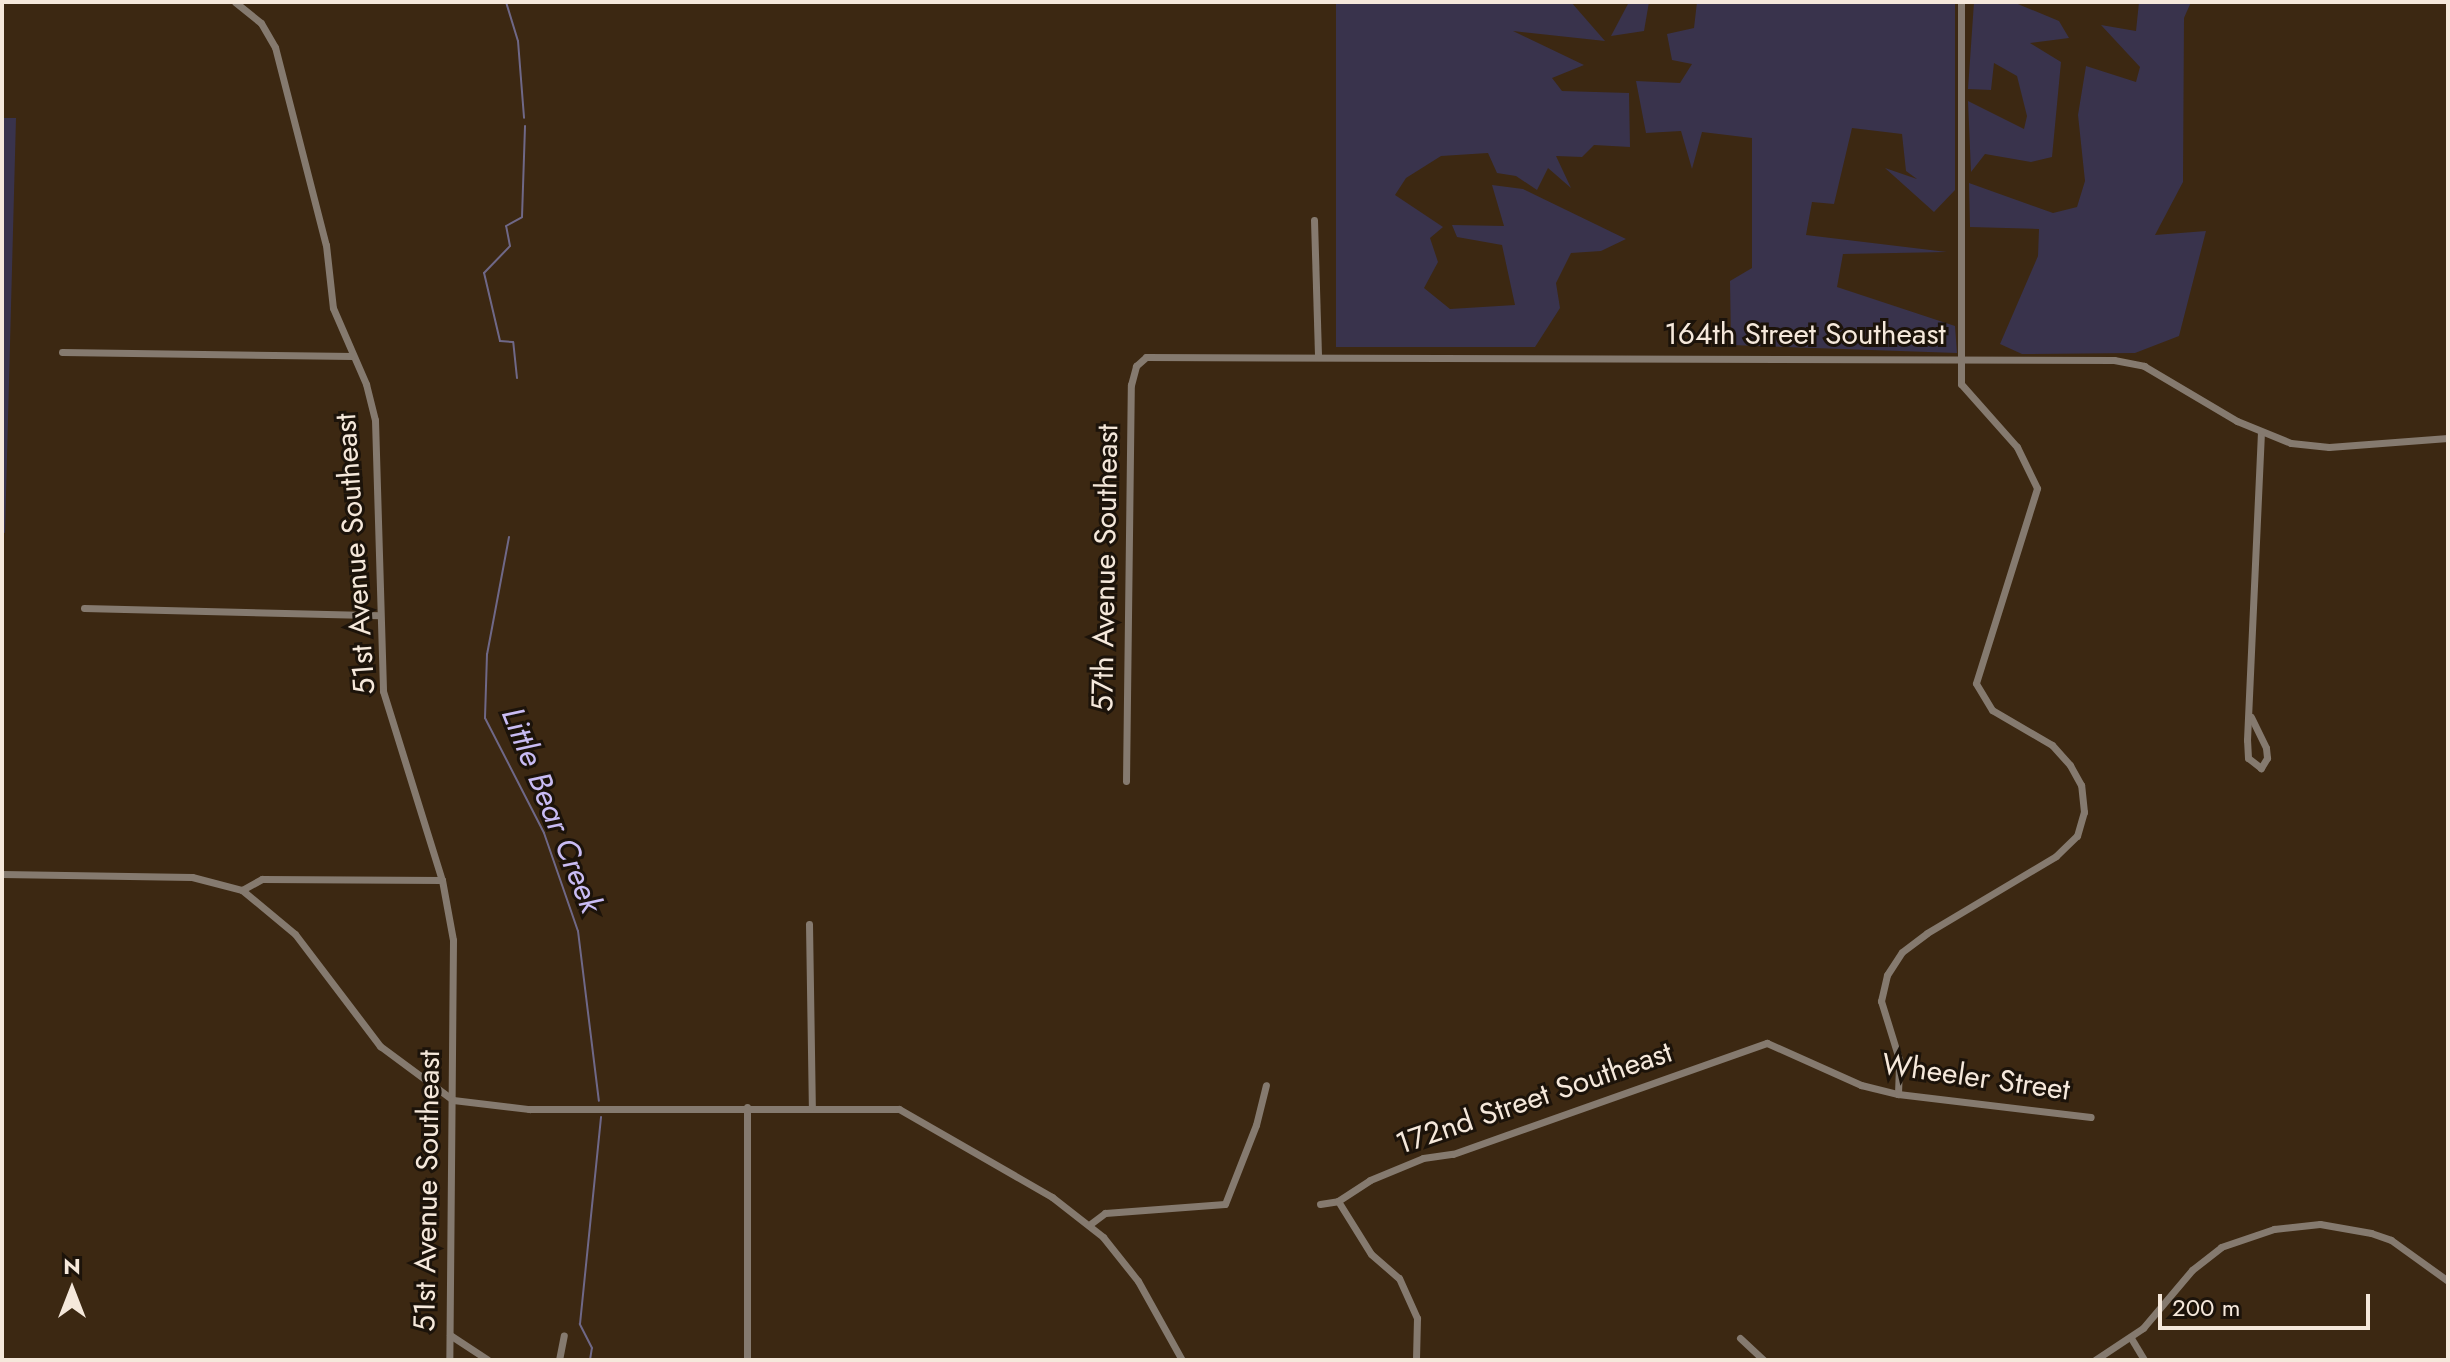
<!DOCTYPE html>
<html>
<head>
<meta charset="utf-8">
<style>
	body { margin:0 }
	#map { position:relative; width:2450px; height:1362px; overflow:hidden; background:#3c2812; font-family:Jost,sans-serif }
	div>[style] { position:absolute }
	.green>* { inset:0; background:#39334c }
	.stream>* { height:2px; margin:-1px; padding:0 1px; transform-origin:1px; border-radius:1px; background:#6f6887 }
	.minor>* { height:7px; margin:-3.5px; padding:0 3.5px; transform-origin:3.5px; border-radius:3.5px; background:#857a6f }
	span { translate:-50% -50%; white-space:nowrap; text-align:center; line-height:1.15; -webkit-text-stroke:6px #1c130a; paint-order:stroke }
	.street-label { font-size:30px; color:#f5e8db }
	.water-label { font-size:32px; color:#c9bcf4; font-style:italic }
	.frame { position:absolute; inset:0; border:4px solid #f5e8db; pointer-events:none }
	.north { position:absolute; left:32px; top:1250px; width:80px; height:80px; -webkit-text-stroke:6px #1c130a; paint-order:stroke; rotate:0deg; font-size:22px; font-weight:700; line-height:32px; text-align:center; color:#f5e8db }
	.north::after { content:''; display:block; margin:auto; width:28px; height:36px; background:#f5e8db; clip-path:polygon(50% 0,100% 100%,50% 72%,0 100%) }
	.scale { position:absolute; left:2158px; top:1294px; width:212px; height:36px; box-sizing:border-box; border:4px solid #f5e8db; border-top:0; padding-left:10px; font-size:24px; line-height:28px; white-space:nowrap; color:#f5e8db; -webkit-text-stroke:6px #1c130a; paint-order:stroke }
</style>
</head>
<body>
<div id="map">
	<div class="green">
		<i style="clip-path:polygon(1336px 2px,1571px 2px,1605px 41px,1513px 31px,1584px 65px,1552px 78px,1562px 91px,1629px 93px,1630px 147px,1594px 145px,1582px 157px,1556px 156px,1571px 188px,1548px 168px,1537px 190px,1516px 176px,1497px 173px,1488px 153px,1441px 156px,1406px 178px,1395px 195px,1443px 227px,1430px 238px,1438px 262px,1424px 288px,1450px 309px,1515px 305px,1502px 245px,1457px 237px,1452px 225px,1504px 226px,1492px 185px,1523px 189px,1626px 239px,1601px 251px,1571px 253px,1556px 283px,1560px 308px,1535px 347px,1336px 347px)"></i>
		<i style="clip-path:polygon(1629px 2px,1649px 2px,1644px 31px,1611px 36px)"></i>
		<i style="clip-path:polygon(1697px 2px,1955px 2px,1955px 190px,1934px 212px,1885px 168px,1917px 179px,1906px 171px,1902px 134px,1852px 128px,1834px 204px,1812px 202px,1806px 235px,1947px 252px,1843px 254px,1837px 287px,1955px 326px,1957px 353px,1731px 345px,1730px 281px,1752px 268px,1752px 138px,1702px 132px,1692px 169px,1681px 131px,1646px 133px,1636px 81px,1680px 83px,1692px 64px,1672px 60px,1667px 34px,1694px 28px)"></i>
		<i style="clip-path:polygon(1974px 2px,2013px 2px,2059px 21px,2069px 38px,2030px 43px,2061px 62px,2052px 157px,2031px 162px,1985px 154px,1971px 172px,1968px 101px,2024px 129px,2027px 116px,2017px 76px,1994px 63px,1991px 90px,1968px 89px)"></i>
		<i style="clip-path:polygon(2139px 2px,2191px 2px,2184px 18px,2183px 182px,2155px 235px,2206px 231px,2179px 336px,2135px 353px,2022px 354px,2000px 344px,2038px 256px,2039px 229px,1970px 227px,1969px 183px,2053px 213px,2077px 207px,2085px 181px,2078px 115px,2086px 66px,2136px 82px,2140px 67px,2101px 25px,2136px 31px)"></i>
		<i style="clip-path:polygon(2px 118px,16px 118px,5px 533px,2px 532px)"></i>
	</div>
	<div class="stream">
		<i style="left:506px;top:2px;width:41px;rotate:72.9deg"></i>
		<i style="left:518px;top:41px;width:77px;rotate:85.5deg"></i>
		<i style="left:517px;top:378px;width:36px;rotate:-96deg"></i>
		<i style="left:513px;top:342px;width:13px;rotate:-176deg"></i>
		<i style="left:500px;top:341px;width:70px;rotate:-103.2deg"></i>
		<i style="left:484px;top:273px;width:37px;rotate:-46deg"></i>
		<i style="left:510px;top:246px;width:20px;rotate:-101deg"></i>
		<i style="left:506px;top:226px;width:18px;rotate:-29deg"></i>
		<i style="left:522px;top:217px;width:91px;rotate:-88.1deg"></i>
		<i style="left:509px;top:537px;width:119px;rotate:100.6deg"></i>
		<i style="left:487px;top:654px;width:64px;rotate:91.8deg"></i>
		<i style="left:485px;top:718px;width:129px;rotate:62.8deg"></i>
		<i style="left:544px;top:833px;width:104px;rotate:70.9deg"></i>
		<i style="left:578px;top:931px;width:171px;rotate:83deg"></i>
		<i style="left:590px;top:1360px;width:12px;rotate:-81deg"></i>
		<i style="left:592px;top:1348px;width:27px;rotate:-117deg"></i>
		<i style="left:580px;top:1324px;width:208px;rotate:-84.2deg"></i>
	</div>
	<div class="minor">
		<i style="left:235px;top:2px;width:33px;rotate:39deg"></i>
		<i style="left:261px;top:23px;width:28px;rotate:60deg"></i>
		<i style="left:275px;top:47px;width:204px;rotate:75.6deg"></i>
		<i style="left:326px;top:245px;width:63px;rotate:83.7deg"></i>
		<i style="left:333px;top:308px;width:83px;rotate:66.5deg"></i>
		<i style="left:366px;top:384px;width:37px;rotate:76deg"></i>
		<i style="left:375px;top:420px;width:271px;rotate:88.3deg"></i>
		<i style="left:383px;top:691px;width:198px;rotate:72.7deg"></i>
		<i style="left:442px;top:880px;width:61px;rotate:79.6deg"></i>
		<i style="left:453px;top:940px;width:420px;rotate:90.5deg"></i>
		<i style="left:1314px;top:220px;width:136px;rotate:88.3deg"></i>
		<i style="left:62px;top:352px;width:291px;rotate:0.8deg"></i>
		<i style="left:84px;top:608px;width:295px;rotate:1.4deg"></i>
		<i style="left:2251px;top:717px;width:34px;rotate:64deg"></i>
		<i style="left:2266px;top:748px;width:10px;rotate:84deg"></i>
		<i style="left:2267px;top:758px;width:12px;rotate:121deg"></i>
		<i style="left:2261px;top:768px;width:16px;rotate:-142deg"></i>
		<i style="left:2248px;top:758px;width:18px;rotate:-93deg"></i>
		<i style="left:2247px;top:740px;width:308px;rotate:-87.4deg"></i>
		<i style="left:1126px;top:781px;width:396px;rotate:-89.3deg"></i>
		<i style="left:1131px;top:385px;width:20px;rotate:-75deg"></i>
		<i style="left:1136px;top:366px;width:13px;rotate:-42deg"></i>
		<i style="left:1146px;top:357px;width:968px;rotate:0.18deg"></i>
		<i style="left:2114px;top:360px;width:31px;rotate:11deg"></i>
		<i style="left:2144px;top:366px;width:108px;rotate:30.6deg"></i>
		<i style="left:2237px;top:421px;width:58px;rotate:22.2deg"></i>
		<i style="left:2291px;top:443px;width:38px;rotate:6deg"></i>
		<i style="left:2329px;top:447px;width:119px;rotate:-4.3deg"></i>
		<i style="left:2px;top:874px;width:190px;rotate:0.9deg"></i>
		<i style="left:192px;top:877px;width:52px;rotate:14.6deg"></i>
		<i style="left:242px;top:890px;width:69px;rotate:39.7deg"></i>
		<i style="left:295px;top:934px;width:141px;rotate:52.8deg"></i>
		<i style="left:380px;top:1046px;width:91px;rotate:36.5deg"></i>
		<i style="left:453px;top:1100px;width:77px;rotate:6.8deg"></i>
		<i style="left:529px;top:1109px;width:370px"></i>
		<i style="left:899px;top:1109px;width:177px;rotate:29.9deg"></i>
		<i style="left:1052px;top:1197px;width:65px;rotate:38.1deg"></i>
		<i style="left:1103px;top:1237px;width:56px;rotate:51.5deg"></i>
		<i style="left:1138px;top:1281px;width:90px;rotate:60.9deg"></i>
		<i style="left:242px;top:890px;width:23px;rotate:-29deg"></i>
		<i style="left:262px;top:879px;width:180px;rotate:0.3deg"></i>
		<i style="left:809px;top:924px;width:183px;rotate:89.1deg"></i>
		<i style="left:1898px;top:1094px;width:35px;rotate:-88deg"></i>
		<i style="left:1899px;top:1059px;width:61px;rotate:-107.2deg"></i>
		<i style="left:1881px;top:1001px;width:27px;rotate:-77deg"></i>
		<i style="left:1887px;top:975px;width:27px;rotate:-57deg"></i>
		<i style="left:1902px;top:952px;width:31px;rotate:-37deg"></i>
		<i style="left:1927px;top:933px;width:150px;rotate:-30.8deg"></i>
		<i style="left:2056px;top:856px;width:29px;rotate:-44deg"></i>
		<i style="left:2077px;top:836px;width:25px;rotate:-74deg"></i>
		<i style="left:2084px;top:812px;width:27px;rotate:-96deg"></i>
		<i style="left:2081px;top:785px;width:23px;rotate:-119deg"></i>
		<i style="left:2070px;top:765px;width:27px;rotate:-132deg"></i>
		<i style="left:2052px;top:745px;width:69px;rotate:-149.7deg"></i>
		<i style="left:1992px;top:710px;width:31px;rotate:-121deg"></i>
		<i style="left:1976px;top:683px;width:204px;rotate:-72.6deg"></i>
		<i style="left:2037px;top:488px;width:46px;rotate:-116deg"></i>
		<i style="left:2017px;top:447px;width:84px;rotate:-131.6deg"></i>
		<i style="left:1961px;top:384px;width:382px;rotate:-90deg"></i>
		<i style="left:747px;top:1107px;width:253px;rotate:90deg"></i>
		<i style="left:1338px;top:1201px;width:62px;rotate:58.1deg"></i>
		<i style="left:1371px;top:1254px;width:37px;rotate:41deg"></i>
		<i style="left:1399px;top:1278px;width:44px;rotate:65.8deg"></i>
		<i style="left:1417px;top:1318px;width:42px;rotate:91.4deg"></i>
		<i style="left:1320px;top:1204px;width:18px;rotate:-9deg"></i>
		<i style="left:1338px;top:1201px;width:38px;rotate:-33deg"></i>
		<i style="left:1370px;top:1180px;width:57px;rotate:-22.5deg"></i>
		<i style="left:1423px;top:1158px;width:30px;rotate:-8deg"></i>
		<i style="left:1453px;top:1154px;width:333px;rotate:-19.5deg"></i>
		<i style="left:1767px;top:1043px;width:103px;rotate:24.1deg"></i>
		<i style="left:1861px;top:1085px;width:38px;rotate:14deg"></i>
		<i style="left:1898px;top:1094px;width:194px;rotate:6.8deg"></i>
		<i style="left:1089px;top:1225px;width:20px;rotate:-37deg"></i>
		<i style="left:1105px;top:1213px;width:120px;rotate:-4.3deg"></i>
		<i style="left:1225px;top:1204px;width:85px;rotate:-68.6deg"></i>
		<i style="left:1256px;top:1125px;width:41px;rotate:-76deg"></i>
		<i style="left:450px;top:1335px;width:45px;rotate:33.3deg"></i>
		<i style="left:1740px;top:1338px;width:33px;rotate:43deg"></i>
		<i style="left:2131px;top:1338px;width:26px;rotate:59deg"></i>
		<i style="left:559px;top:1360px;width:25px;rotate:-79deg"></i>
		<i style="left:2095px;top:1360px;width:58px;rotate:-33.7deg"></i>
		<i style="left:2143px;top:1328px;width:76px;rotate:-49.8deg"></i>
		<i style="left:2192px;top:1270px;width:37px;rotate:-38deg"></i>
		<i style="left:2221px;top:1247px;width:56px;rotate:-18.8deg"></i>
		<i style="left:2274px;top:1229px;width:46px;rotate:-6.2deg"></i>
		<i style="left:2320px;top:1224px;width:52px;rotate:10deg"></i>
		<i style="left:2371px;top:1233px;width:21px;rotate:19deg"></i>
		<i style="left:2391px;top:1240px;width:70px;rotate:35.7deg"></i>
	</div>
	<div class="street-label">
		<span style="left:1805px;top:334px">164th Street Southeast</span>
		<span style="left:355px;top:554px;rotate:-94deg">51st Avenue Southeast</span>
		<span style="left:1105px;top:568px;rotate:-89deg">57th Avenue Southeast</span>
		<span style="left:1976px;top:1077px;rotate:8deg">Wheeler Street</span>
		<span style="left:1534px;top:1098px;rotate:-19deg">172nd Street Southeast</span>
		<span style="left:427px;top:1191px;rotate:-89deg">51st Avenue Southeast</span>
	</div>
	<div class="water-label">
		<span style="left:552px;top:810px;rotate:68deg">Little Bear Creek</span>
	</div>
	<div class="frame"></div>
	<div class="north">N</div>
	<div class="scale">200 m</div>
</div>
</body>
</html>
